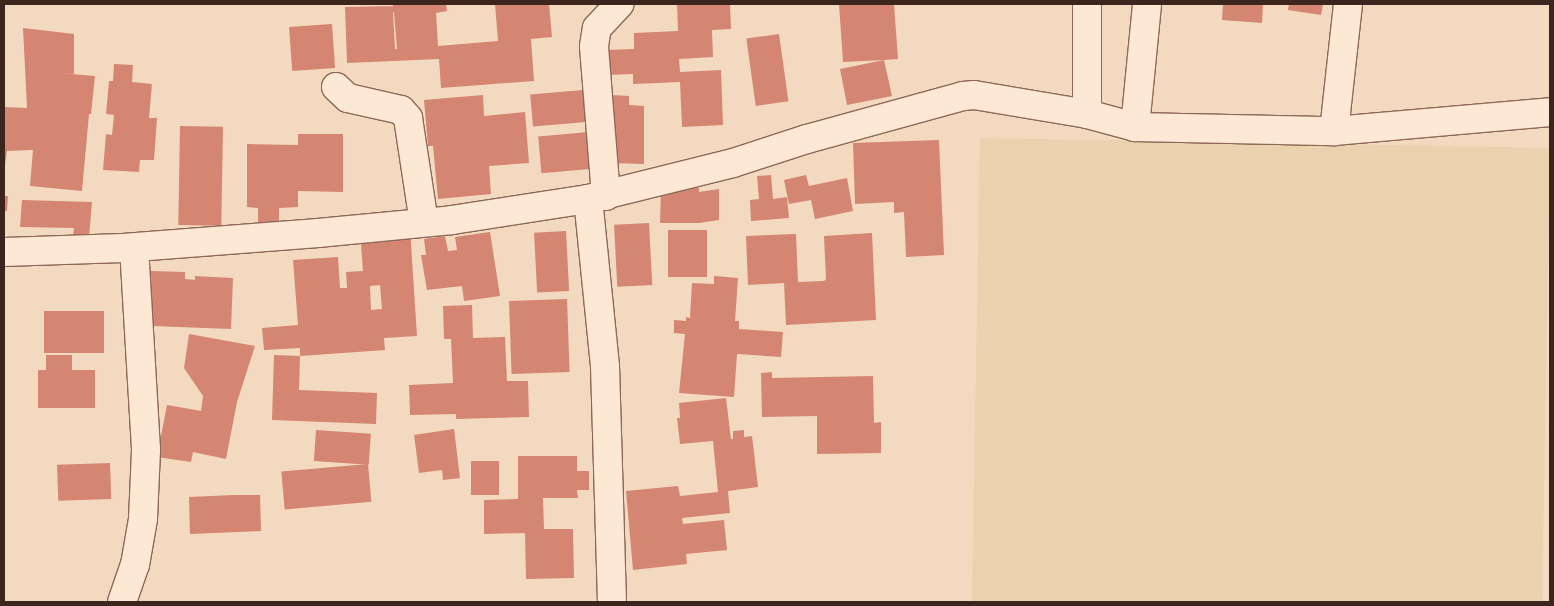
<!DOCTYPE html>
<html>
<head>
<meta charset="utf-8">
<style>
	body { margin:0 }
	#map { position:relative; width:1554px; height:606px; overflow:hidden; background:#f2d9c0; font-family:Bitter,serif }
	div>[style] { position:absolute }
	.farmland>* { inset:0; background:#e9d2ad; transform-origin:0 0 }
	.building>* { inset:0; background:#d48672; transform-origin:0 0 }
	.roads { filter:drop-shadow(1px 0 #8e6856) drop-shadow(-1px 0 #8e6856) drop-shadow(0 1px #8e6856) drop-shadow(0 -1px #8e6856) }
	.minor>* { height:28px; margin:-14px; padding:0 14px; transform-origin:14px; border-radius:14px; background:#fce8d5 }
	span { translate:-50% -50%; white-space:nowrap; text-align:center; line-height:1.15; -webkit-text-stroke:4px #f9e5d1; paint-order:stroke }
	.frame { position:absolute; inset:0; border:5px solid #3c251c; pointer-events:none }
</style>
</head>
<body>
<div id="map">
	<div class="farmland">
		<i style="left:980px;top:138px;width:570px;height:469px;rotate:1deg"></i>
	</div>
	<div class="building">
		<i style="clip-path:polygon(evenodd,393px 4px,446px 4px,447px 11px,436px 13px,438px 46px,498px 41px,495px 4px,549px 4px,552px 37px,531px 39px,534px 81px,441px 88px,439px 59px,347px 63px,345px 7px,393px 6px,393px 4px,393px 12px,394px 12px,397px 49px,395px 49px,393px 12px)"></i>
		<i style="clip-path:polygon(677px 4px,730px 4px,731px 29px,712px 30px,713px 57px,679px 59px,680px 72px,721px 70px,723px 125px,682px 127px,680px 82px,633px 84px,633px 74px,606px 75px,605px 50px,634px 49px,634px 33px,678px 31px)"></i>
		<i style="clip-path:polygon(839px 4px,894px 4px,898px 59px,884px 60px,892px 96px,847px 105px,840px 69px,884px 60px,843px 62px)"></i>
		<i style="clip-path:polygon(1223px 4px,1263px 4px,1262px 23px,1222px 20px)"></i>
		<i style="clip-path:polygon(1289px 4px,1323px 4px,1321px 15px,1288px 10px)"></i>
		<i style="left:332px;top:24px;width:44px;height:43px;rotate:86deg"></i>
		<i style="clip-path:polygon(23px 28px,74px 34px,74px 74px,59px 73px,95px 76px,91px 114px,89px 114px,82px 191px,30px 186px,33px 150px,7px 151px,4px 172px,4px 107px,27px 108px)"></i>
		<i style="left:779px;top:34px;width:68px;height:33px;rotate:82deg"></i>
		<i style="clip-path:polygon(114px 64px,133px 65px,132px 82px,152px 84px,149px 118px,157px 118px,154px 160px,140px 160px,139px 172px,103px 170px,106px 134px,112px 135px,114px 115px,106px 114px,109px 81px,113px 81px)"></i>
		<i style="left:583px;top:90px;width:32px;height:53px;rotate:85deg"></i>
		<i style="clip-path:polygon(483px 95px,484px 116px,525px 112px,529px 163px,489px 166px,491px 194px,438px 199px,433px 146px,428px 146px,424px 100px)"></i>
		<i style="clip-path:polygon(612px 95px,629px 96px,629px 105px,644px 106px,644px 164px,612px 163px)"></i>
		<i style="left:180px;top:126px;width:43px;height:99px;rotate:1deg"></i>
		<i style="left:589px;top:132px;width:37px;height:51px;rotate:85deg"></i>
		<i style="clip-path:polygon(298px 134px,343px 134px,343px 192px,298px 191px,298px 207px,279px 208px,279px 226px,258px 226px,258px 208px,247px 207px,247px 144px,298px 145px)"></i>
		<i style="clip-path:polygon(939px 140px,944px 255px,906px 257px,904px 212px,894px 213px,894px 202px,855px 204px,853px 143px)"></i>
		<i style="clip-path:polygon(771px 175px,773px 199px,787px 197px,789px 218px,751px 221px,750px 200px,759px 199px,757px 176px)"></i>
		<i style="clip-path:polygon(806px 175px,809px 186px,847px 178px,853px 211px,815px 219px,811px 200px,789px 204px,784px 180px)"></i>
		<i style="clip-path:polygon(661px 187px,699px 188px,699px 192px,719px 189px,719px 220px,699px 223px,660px 223px)"></i>
		<i style="clip-path:polygon(4px 196px,8px 196px,7px 211px,4px 211px)"></i>
		<i style="clip-path:polygon(22px 200px,92px 202px,89px 237px,73px 236px,74px 228px,20px 227px)"></i>
		<i style="left:649px;top:223px;width:62px;height:35px;rotate:87deg"></i>
		<i style="clip-path:polygon(evenodd,410px 229px,417px 336px,384px 338px,385px 350px,300px 356px,300px 348px,264px 350px,262px 328px,298px 325px,293px 260px,338px 257px,340px 288px,347px 288px,346px 272px,363px 271px,360px 231px,410px 229px,380px 285px,382px 309px,371px 310px,370px 286px,380px 285px)"></i>
		<i style="left:668px;top:230px;width:39px;height:47px"></i>
		<i style="left:566px;top:231px;width:60px;height:32px;rotate:87deg"></i>
		<i style="clip-path:polygon(490px 232px,500px 296px,464px 301px,462px 286px,427px 290px,421px 255px,426px 255px,424px 239px,445px 236px,448px 251px,457px 250px,455px 237px)"></i>
		<i style="clip-path:polygon(872px 233px,876px 320px,786px 325px,784px 283px,748px 285px,746px 236px,796px 234px,798px 282px,824px 281px,826px 279px,824px 236px)"></i>
		<i style="clip-path:polygon(151px 271px,185px 272px,185px 279px,195px 280px,195px 276px,233px 278px,231px 329px,152px 326px)"></i>
		<i style="clip-path:polygon(714px 276px,738px 278px,735px 321px,739px 321px,739px 329px,783px 332px,781px 357px,737px 354px,734px 397px,679px 393px,685px 334px,674px 333px,674px 320px,686px 321px,686px 317px,690px 318px,692px 283px,714px 284px)"></i>
		<i style="left:567px;top:299px;width:73px;height:58px;rotate:88deg"></i>
		<i style="clip-path:polygon(472px 305px,473px 338px,505px 337px,507px 381px,528px 381px,529px 417px,456px 419px,456px 414px,410px 415px,409px 385px,453px 383px,451px 339px,444px 339px,443px 306px)"></i>
		<i style="left:44px;top:311px;width:60px;height:42px"></i>
		<i style="clip-path:polygon(189px 334px,255px 346px,237px 402px,226px 459px,193px 452px,191px 462px,157px 457px,167px 405px,201px 411px,203px 396px,184px 368px)"></i>
		<i style="clip-path:polygon(46px 355px,72px 355px,72px 370px,95px 370px,95px 408px,38px 408px,38px 370px,46px 370px)"></i>
		<i style="clip-path:polygon(274px 355px,300px 356px,299px 390px,377px 393px,376px 424px,272px 420px)"></i>
		<i style="clip-path:polygon(772px 372px,772px 378px,873px 376px,874px 423px,881px 422px,881px 453px,817px 454px,817px 416px,762px 417px,761px 373px)"></i>
		<i style="clip-path:polygon(726px 398px,731px 439px,733px 439px,733px 431px,744px 430px,744px 437px,752px 436px,758px 487px,728px 491px,730px 513px,682px 518px,683px 524px,724px 520px,727px 550px,686px 554px,687px 564px,633px 570px,626px 491px,678px 486px,680px 496px,718px 492px,713px 441px,680px 444px,677px 418px,680px 418px,679px 403px)"></i>
		<i style="clip-path:polygon(454px 429px,460px 478px,443px 480px,442px 470px,419px 473px,414px 435px)"></i>
		<i style="left:316px;top:430px;width:55px;height:31px;rotate:4deg"></i>
		<i style="clip-path:polygon(518px 456px,577px 456px,577px 471px,589px 471px,589px 490px,577px 490px,578px 498px,543px 498px,544px 529px,573px 529px,574px 578px,526px 579px,525px 533px,484px 534px,484px 500px,518px 499px)"></i>
		<i style="left:471px;top:461px;width:28px;height:34px"></i>
		<i style="left:110px;top:463px;width:36px;height:53px;rotate:88deg"></i>
		<i style="left:368px;top:464px;width:38px;height:87px;rotate:85deg"></i>
		<i style="clip-path:polygon(234px 495px,260px 495px,261px 531px,190px 534px,189px 497px)"></i>
	</div>
	<div class="roads">
		<div class="minor">
			<i style="left:1087px;top:4px;width:110px;rotate:90deg"></i>
			<i style="left:336px;top:87px;width:16px;rotate:43deg"></i>
			<i style="left:348px;top:98px;width:54px;rotate:12.8deg"></i>
			<i style="left:401px;top:110px;width:11px;rotate:49deg"></i>
			<i style="left:408px;top:118px;width:105px;rotate:81.3deg"></i>
			<i style="left:1135px;top:127px;width:124px;rotate:-84.4deg"></i>
			<i style="left:1334px;top:131px;width:128px;rotate:-83.7deg"></i>
			<i style="left:606px;top:196px;width:150px;rotate:-94.6deg"></i>
			<i style="left:594px;top:46px;width:18px;rotate:-81deg"></i>
			<i style="left:597px;top:28px;width:33px;rotate:-47deg"></i>
			<i style="left:4px;top:252px;width:119px;rotate:-1.9deg"></i>
			<i style="left:123px;top:248px;width:196px;rotate:-4.4deg"></i>
			<i style="left:318px;top:233px;width:135px;rotate:-5.5deg"></i>
			<i style="left:452px;top:220px;width:138px;rotate:-8.8deg"></i>
			<i style="left:122px;top:602px;width:39px;rotate:-71deg"></i>
			<i style="left:135px;top:565px;width:47px;rotate:-80.1deg"></i>
			<i style="left:143px;top:519px;width:70px;rotate:-87.5deg"></i>
			<i style="left:146px;top:449px;width:202px;rotate:-93.4deg"></i>
			<i style="left:612px;top:602px;width:236px;rotate:-91.7deg"></i>
			<i style="left:605px;top:366px;width:168px;rotate:-95.8deg"></i>
			<i style="left:588px;top:199px;width:149px;rotate:-13.9deg"></i>
			<i style="left:733px;top:163px;width:78px;rotate:-18deg"></i>
			<i style="left:807px;top:139px;width:162px;rotate:-15.4deg"></i>
			<i style="left:963px;top:96px;width:11px;rotate:-5deg"></i>
			<i style="left:974px;top:95px;width:115px;rotate:9.5deg"></i>
			<i style="left:1087px;top:114px;width:50px;rotate:15.2deg"></i>
			<i style="left:1135px;top:127px;width:199px;rotate:1.2deg"></i>
			<i style="left:1334px;top:131px;width:217px;rotate:-5deg"></i>
		</div>
	</div>
	<div class="frame"></div>
</div>
</body>
</html>
